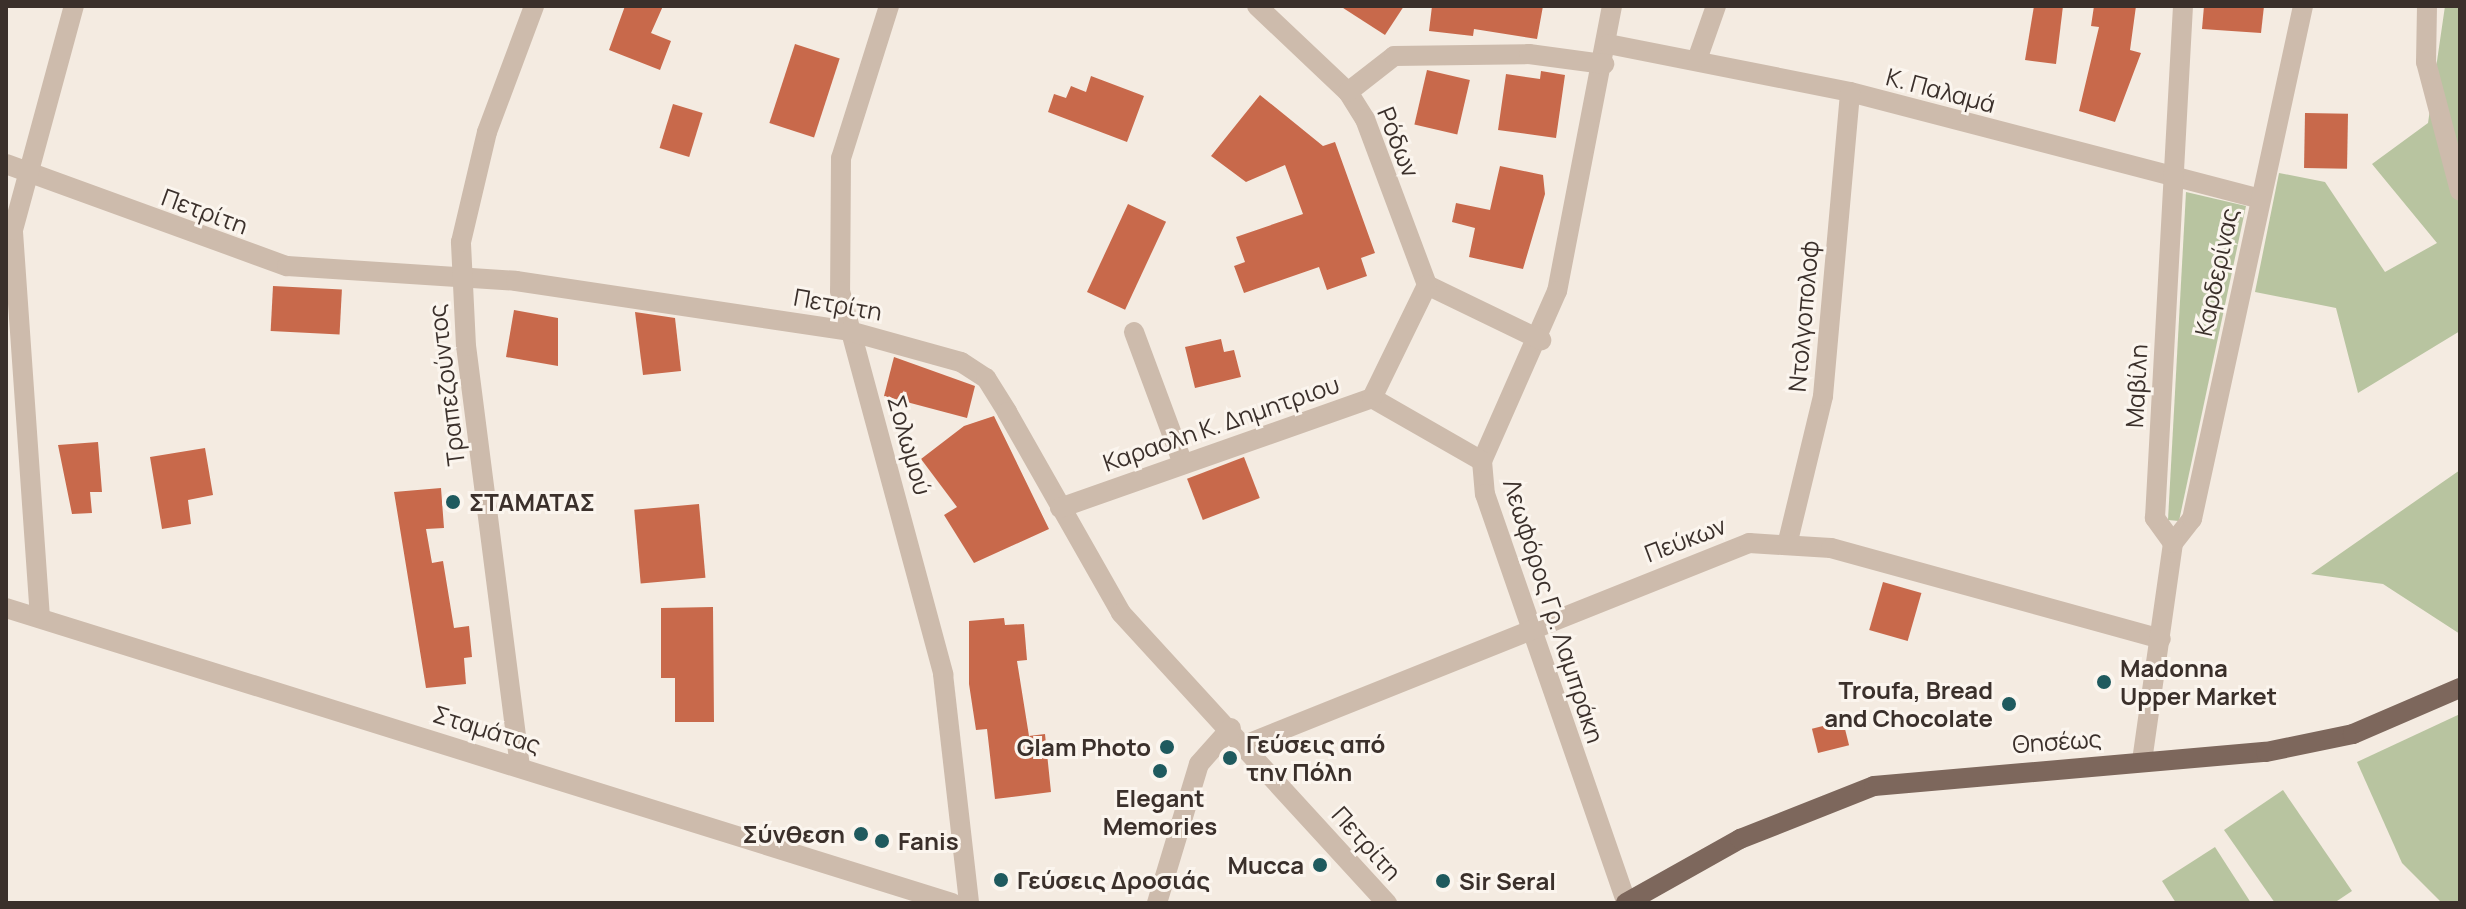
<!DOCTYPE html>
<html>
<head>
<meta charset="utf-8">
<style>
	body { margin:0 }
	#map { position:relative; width:2466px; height:909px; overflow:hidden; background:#f4ebe1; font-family:Manrope,sans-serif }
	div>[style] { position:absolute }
	.green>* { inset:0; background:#b8c4a0 }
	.building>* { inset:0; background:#c8694b; transform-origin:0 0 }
	.minor>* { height:20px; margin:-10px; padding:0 10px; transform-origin:10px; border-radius:10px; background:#cdbbac }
	.tertiary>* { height:20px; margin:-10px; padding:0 10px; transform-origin:10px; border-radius:10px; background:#cdbbac }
	.primary>* { height:20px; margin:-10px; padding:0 10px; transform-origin:10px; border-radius:10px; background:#7d675c }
	.dots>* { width:22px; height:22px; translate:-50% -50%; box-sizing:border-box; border:4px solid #fbf5ee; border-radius:50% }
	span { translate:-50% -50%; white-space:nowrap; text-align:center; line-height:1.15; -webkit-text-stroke:6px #fbf5ee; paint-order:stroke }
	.street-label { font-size:24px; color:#3b302b }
	.poi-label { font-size:24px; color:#3b302b; font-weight:700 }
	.left { translate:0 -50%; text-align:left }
	.right { translate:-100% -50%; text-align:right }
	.frame { position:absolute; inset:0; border:8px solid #3b302b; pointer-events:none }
</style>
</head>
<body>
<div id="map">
	<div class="green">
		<i style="clip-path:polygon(2445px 6px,2460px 6px,2460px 331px,2358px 393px,2336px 308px,2255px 292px,2279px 173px,2325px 182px,2385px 272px,2437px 243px,2372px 164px,2428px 123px)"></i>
		<i style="clip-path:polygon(2186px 192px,2246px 206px,2179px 521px,2168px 520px)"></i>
		<i style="clip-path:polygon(2460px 470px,2460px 634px,2383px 584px,2311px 574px)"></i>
		<i style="clip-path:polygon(2460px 714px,2460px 903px,2442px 903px,2402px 863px,2357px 762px)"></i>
		<i style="clip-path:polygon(2283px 790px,2352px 891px,2334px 903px,2275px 903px,2224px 830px)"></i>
		<i style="clip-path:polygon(2215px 847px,2251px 903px,2176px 903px,2162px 881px)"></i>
	</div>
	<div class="building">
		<i style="clip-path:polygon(625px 6px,663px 6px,651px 33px,671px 41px,660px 70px,609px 50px)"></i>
		<i style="clip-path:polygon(1340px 6px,1404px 6px,1385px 35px)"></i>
		<i style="clip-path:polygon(1432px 6px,1543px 6px,1537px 39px,1474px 29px,1473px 36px,1429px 31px)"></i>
		<i style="clip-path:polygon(2034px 6px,2063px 6px,2056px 64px,2025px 60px)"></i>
		<i style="clip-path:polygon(2094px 6px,2136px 6px,2130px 50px,2141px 53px,2115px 122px,2079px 111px,2099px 27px,2091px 26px)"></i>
		<i style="clip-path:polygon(2204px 6px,2264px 6px,2261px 33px,2202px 29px)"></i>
		<i style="left:795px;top:44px;width:47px;height:83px;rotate:18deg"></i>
		<i style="left:1427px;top:70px;width:44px;height:56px;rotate:13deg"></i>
		<i style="clip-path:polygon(1541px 71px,1565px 75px,1556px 138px,1498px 130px,1506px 74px,1540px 79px)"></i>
		<i style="clip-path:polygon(1091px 76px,1144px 96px,1127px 142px,1048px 112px,1054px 94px,1066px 98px,1071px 86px,1086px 92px)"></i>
		<i style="clip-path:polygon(1260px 95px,1323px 146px,1335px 142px,1375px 253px,1361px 258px,1367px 276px,1327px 290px,1319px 267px,1244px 293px,1234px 266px,1245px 262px,1236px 237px,1303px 214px,1285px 165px,1246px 182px,1211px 156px)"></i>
		<i style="left:673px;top:104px;width:31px;height:46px;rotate:17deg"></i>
		<i style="left:2305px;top:113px;width:43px;height:55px;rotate:1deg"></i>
		<i style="clip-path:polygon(1500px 166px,1543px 175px,1545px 194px,1523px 269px,1469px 257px,1475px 228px,1452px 222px,1456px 203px,1490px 210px)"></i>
		<i style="left:1128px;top:204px;width:42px;height:97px;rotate:25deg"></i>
		<i style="left:273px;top:286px;width:69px;height:45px;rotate:3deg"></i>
		<i style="clip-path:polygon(514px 310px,558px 318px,558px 366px,506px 357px)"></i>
		<i style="clip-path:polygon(635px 312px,675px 318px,681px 371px,643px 375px)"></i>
		<i style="clip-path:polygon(1221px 339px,1224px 352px,1234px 350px,1241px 377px,1195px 388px,1185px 347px)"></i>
		<i style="clip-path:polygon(894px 357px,975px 386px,967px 418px,884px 396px)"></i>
		<i style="clip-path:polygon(994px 416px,1049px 529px,974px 563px,944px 515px,957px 507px,921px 459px,964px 426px)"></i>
		<i style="clip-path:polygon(98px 442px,102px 492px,90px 492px,92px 513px,72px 514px,58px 445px)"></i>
		<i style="clip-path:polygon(205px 448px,213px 495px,188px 500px,191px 524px,162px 529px,150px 457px)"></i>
		<i style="left:1244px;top:457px;width:44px;height:61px;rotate:69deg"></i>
		<i style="clip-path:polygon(441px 488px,444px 528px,426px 529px,432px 563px,443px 561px,454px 628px,469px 626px,472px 657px,464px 658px,466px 684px,426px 688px,394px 492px)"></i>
		<i style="left:699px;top:504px;width:74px;height:65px;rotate:85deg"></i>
		<i style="left:1883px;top:582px;width:40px;height:50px;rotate:16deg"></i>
		<i style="clip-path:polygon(713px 607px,714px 722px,675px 722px,675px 678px,661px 678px,661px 608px)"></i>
		<i style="clip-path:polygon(1004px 618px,1005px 625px,1024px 624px,1027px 660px,1017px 661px,1029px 736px,1045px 734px,1051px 792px,995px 799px,987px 729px,976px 730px,969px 684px,969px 621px)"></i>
		<i style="left:1843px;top:721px;width:25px;height:32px;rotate:76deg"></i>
	</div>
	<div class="minor">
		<i style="left:889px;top:6px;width:159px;rotate:107.5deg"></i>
		<i style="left:841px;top:158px;width:133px;rotate:90.4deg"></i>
		<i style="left:840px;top:291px;width:397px;rotate:74.9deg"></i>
		<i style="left:943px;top:674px;width:230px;rotate:83.5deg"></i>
		<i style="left:1257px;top:6px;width:125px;rotate:43.4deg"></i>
		<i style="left:1348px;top:92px;width:32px;rotate:58deg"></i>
		<i style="left:1365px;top:119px;width:177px;rotate:69.5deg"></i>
		<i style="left:1612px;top:6px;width:290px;rotate:100.9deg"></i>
		<i style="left:1557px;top:291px;width:186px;rotate:113.8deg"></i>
		<i style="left:1482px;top:461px;width:33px;rotate:85deg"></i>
		<i style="left:1485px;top:494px;width:433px;rotate:70.9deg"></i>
		<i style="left:2427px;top:6px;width:56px;rotate:91deg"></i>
		<i style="left:2426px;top:62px;width:133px;rotate:75.2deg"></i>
		<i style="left:1608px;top:44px;width:247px;rotate:11.2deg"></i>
		<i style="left:1850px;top:92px;width:422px;rotate:14.6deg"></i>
		<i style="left:1698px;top:57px;width:54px;rotate:-70.6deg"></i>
		<i style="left:1348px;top:92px;width:58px;rotate:-38deg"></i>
		<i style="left:1394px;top:56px;width:135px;rotate:-0.8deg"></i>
		<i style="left:1529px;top:54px;width:76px;rotate:7.6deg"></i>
		<i style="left:6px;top:164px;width:299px;rotate:20deg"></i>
		<i style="left:287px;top:266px;width:229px;rotate:3.7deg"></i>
		<i style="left:516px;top:281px;width:337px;rotate:8.5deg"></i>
		<i style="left:849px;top:331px;width:116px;rotate:15.5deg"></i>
		<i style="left:961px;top:362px;width:30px;rotate:33deg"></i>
		<i style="left:986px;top:378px;width:40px;rotate:58deg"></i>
		<i style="left:1007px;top:412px;width:231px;rotate:60.4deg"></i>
		<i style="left:1121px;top:613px;width:394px;rotate:47.5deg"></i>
		<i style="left:1427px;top:285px;width:127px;rotate:25.8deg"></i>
		<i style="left:1134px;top:332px;width:141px;rotate:69.6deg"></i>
		<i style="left:1372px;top:398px;width:127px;rotate:29.8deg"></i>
		<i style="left:1060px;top:508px;width:331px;rotate:-19.4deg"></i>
		<i style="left:1372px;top:398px;width:126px;rotate:-64deg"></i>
		<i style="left:1788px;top:541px;width:149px;rotate:-76.4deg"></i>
		<i style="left:1823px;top:396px;width:305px;rotate:-84.9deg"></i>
		<i style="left:2173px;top:543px;width:31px;rotate:-52deg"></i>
		<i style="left:2192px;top:519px;width:525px;rotate:-77.79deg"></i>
		<i style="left:1247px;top:744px;width:541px;rotate:-21.82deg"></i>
		<i style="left:1749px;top:543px;width:82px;rotate:3.5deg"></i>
		<i style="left:1831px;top:548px;width:342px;rotate:15.4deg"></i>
		<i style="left:2142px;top:761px;width:220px;rotate:-81.9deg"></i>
		<i style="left:2173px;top:543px;width:31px;rotate:-126deg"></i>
		<i style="left:2155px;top:518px;width:513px;rotate:-86.87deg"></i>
		<i style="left:520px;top:767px;width:424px;rotate:-97.3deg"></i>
		<i style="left:466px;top:346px;width:104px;rotate:-92.8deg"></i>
		<i style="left:461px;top:242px;width:113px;rotate:-76.7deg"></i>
		<i style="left:487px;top:132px;width:134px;rotate:-69.5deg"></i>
		<i style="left:1157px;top:903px;width:145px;rotate:-73.2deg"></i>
		<i style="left:1199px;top:764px;width:48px;rotate:-48.4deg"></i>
	</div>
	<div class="tertiary">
		<i style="left:6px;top:608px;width:991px;rotate:17.32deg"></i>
		<i style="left:40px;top:618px;width:389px;rotate:-94deg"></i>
		<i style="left:13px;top:230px;width:232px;rotate:-74.8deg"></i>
	</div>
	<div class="primary">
		<i style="left:1626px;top:903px;width:131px;rotate:-29.3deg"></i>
		<i style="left:1740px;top:839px;width:144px;rotate:-21.6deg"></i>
		<i style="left:1874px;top:786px;width:393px;rotate:-5deg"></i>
		<i style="left:2266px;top:752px;width:89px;rotate:-11.7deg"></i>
		<i style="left:2353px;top:734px;width:116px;rotate:-23.3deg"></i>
	</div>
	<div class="dots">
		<i style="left:453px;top:502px;background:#1f5a5e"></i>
		<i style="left:2104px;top:682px;background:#1f5a5e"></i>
		<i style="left:2009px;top:704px;background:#1f5a5e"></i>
		<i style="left:1167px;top:747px;background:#1f5a5e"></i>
		<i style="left:1230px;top:758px;background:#1f5a5e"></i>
		<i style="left:1160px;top:771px;background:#1f5a5e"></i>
		<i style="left:861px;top:834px;background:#1f5a5e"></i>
		<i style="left:882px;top:841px;background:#1f5a5e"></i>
		<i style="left:1320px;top:865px;background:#1f5a5e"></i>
		<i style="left:1001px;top:880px;background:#1f5a5e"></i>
		<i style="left:1443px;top:881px;background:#1f5a5e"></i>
	</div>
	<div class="street-label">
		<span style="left:1941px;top:90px;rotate:15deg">Κ. Παλαμά</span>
		<span style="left:1399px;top:142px;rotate:68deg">Ρόδων</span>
		<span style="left:205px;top:211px;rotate:20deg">Πετρίτη</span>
		<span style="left:2216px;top:272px;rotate:-78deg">Καρδερίνας</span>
		<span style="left:838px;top:304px;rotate:10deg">Πετρίτη</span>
		<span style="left:1803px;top:316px;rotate:-85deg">Ντολγοπολοφ</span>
		<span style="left:446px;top:385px;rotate:-97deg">Τραπεζούντος</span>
		<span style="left:2136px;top:386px;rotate:-87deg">Μαβίλη</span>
		<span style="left:1221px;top:423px;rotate:-19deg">Καραολη Κ. Δημητριου</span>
		<span style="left:910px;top:445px;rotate:74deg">Σολωμού</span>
		<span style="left:1685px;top:539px;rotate:-21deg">Πεύκων</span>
		<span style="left:1554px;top:611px;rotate:72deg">Λεωφόρος Γρ. Λαμπράκη</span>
		<span style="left:487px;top:729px;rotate:17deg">Σταμάτας</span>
		<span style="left:2057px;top:741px;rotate:-4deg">Θησέως</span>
		<span style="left:1367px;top:843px;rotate:48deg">Πετρίτη</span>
	</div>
	<div class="poi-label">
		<span class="left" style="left:469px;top:502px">ΣΤΑΜΑΤΑΣ</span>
		<span class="left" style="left:2120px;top:682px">Madonna<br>Upper Market</span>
		<span class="right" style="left:1993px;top:704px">Troufa, Bread<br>and Chocolate</span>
		<span class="left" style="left:1246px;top:758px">Γεύσεις από<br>την Πόλη</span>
		<span class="right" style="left:1151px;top:747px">Glam Photo</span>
		<span style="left:1160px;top:812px">Elegant<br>Memories</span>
		<span class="right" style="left:845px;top:834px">Σύνθεση</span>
		<span class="left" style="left:898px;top:841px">Fanis</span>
		<span class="right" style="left:1304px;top:865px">Mucca</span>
		<span class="left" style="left:1017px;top:880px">Γεύσεις Δροσιάς</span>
		<span class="left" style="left:1459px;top:881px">Sir Seral</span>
	</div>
	<div class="frame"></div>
</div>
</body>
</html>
